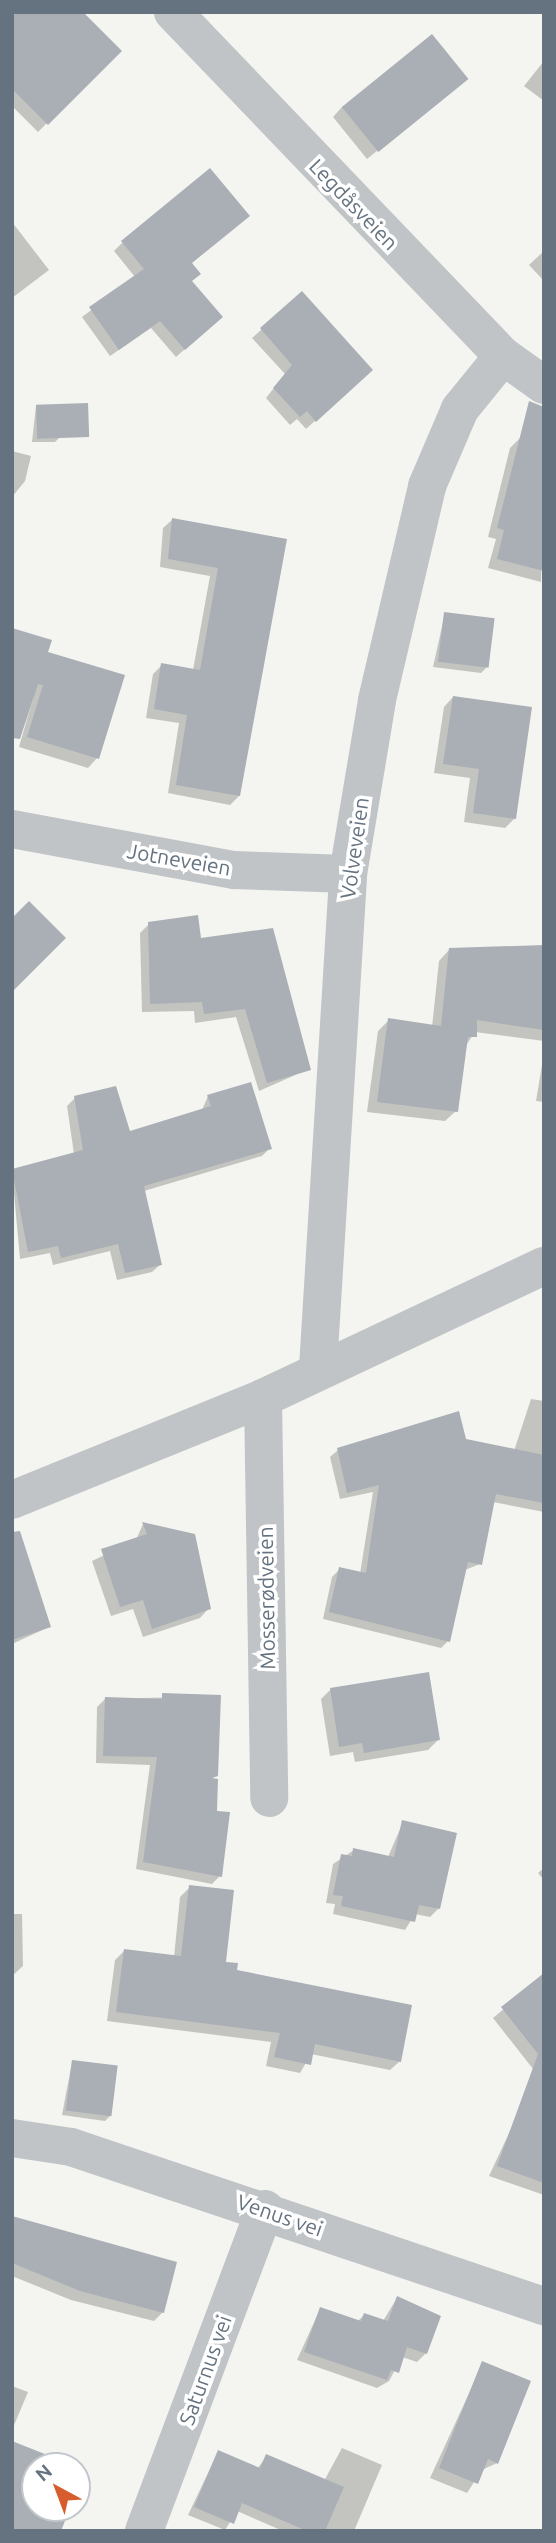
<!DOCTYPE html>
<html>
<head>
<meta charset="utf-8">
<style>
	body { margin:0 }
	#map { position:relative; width:556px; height:2543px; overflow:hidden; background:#f4f5f1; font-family:Ubuntu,sans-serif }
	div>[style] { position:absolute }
	.shadow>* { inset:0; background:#0003 }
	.building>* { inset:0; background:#a9afb5; transform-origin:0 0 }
	.minor>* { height:38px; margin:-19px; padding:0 19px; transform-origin:19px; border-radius:19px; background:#c0c4c7 }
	span { translate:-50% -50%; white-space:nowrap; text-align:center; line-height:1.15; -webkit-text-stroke:7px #fff; paint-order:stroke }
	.street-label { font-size:21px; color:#657380 }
	.frame { position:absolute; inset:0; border:14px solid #657380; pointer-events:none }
	.north { position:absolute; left:21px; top:2452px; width:70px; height:70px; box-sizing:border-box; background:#fff; border:2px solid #c1c7cc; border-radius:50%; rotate:319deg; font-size:19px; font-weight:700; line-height:28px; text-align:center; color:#657380 }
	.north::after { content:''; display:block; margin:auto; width:24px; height:32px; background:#d85d2e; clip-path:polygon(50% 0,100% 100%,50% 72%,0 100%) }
</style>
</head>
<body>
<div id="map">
	<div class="shadow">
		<i style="clip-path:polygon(12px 12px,119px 51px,38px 132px,12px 106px)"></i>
		<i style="clip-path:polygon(544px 61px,544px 101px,524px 86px)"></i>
		<i style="clip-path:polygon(466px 79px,367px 159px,333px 117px,342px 107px)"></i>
		<i style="clip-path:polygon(12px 222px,49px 270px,12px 298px)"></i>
		<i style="clip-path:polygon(122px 243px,190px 264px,190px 282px,212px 325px,176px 357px,151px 328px,110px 356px,82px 317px,135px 277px,114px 251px)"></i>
		<i style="clip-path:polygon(544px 251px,544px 281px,529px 265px)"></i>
		<i style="clip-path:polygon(302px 293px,363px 378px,306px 429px,297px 419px,290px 425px,266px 398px,285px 374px,252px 338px)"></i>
		<i style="clip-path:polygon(36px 406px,61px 436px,55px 442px,32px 442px)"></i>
		<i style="clip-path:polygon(520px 438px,544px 444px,541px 582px,488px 568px,496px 539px,488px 537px,510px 448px)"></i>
		<i style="clip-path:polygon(12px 451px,31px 456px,25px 481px,12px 497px)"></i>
		<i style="clip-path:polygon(172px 520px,285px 540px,239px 796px,230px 805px,168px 793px,179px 723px,146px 718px,153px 674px,162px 665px,193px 670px,210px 576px,160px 567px,163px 528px)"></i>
		<i style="clip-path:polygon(445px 613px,486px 668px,481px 673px,433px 667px)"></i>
		<i style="clip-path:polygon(46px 653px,97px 758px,88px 768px,19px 747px,34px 695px,12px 688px)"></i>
		<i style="clip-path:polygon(453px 697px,515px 818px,505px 828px,464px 822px,470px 778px,434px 773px,444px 707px)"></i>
		<i style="clip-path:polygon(149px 924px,200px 940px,309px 1069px,259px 1091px,236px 1017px,195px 1023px,194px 1011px,142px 1012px,140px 933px)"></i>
		<i style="clip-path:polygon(449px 950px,544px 977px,544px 1041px,475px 1032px,465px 1047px,456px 1111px,445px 1121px,367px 1112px,378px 1031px,389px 1020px,432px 1027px,439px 961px)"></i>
		<i style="clip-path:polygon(544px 1053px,544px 1102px,536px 1101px)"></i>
		<i style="clip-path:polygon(208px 1096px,270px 1148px,262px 1156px,144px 1191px,161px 1264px,152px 1272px,117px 1280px,110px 1251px,53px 1265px,50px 1253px,20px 1259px,12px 1171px,74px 1154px,67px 1106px,75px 1098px,129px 1133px,202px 1110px)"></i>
		<i style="clip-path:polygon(531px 1399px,544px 1401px,544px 1512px,493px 1502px,480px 1564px,465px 1570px,448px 1641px,441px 1648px,323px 1619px,332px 1577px,340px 1569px,360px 1574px,373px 1492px,340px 1499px,330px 1457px,338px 1450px,464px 1441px,514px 1451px)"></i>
		<i style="clip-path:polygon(143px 1524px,193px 1535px,209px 1608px,200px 1618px,143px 1637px,133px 1609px,111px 1616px,92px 1561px,136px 1540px)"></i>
		<i style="clip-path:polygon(12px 1579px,49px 1627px,12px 1644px)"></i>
		<i style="clip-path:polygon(331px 1689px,438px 1740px,428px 1750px,355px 1762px,353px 1752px,330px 1756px,321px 1699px)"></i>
		<i style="clip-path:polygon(219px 1696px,213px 1780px,220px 1876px,212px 1884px,136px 1869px,150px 1765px,96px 1763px,97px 1707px,105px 1699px)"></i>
		<i style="clip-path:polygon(403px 1822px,438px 1909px,430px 1917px,415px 1914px,405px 1930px,333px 1914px,335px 1904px,326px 1903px,333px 1864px,354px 1850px,388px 1857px)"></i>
		<i style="clip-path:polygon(544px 1868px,544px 1880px,538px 1873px)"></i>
		<i style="clip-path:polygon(190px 1887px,224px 1963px,400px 2061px,390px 2070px,311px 2054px,300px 2073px,266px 2066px,271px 2042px,107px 2021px,115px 1960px,125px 1950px,174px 1957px,180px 1897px)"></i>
		<i style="clip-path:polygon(12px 1914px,22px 1914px,23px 1966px,12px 1976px)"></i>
		<i style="clip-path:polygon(544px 1975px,544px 2083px,493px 2018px)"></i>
		<i style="clip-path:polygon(72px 2062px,110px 2116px,105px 2121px,62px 2115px)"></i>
		<i style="clip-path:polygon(517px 2116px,544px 2127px,544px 2195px,489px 2176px)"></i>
		<i style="clip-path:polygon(12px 2218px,175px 2263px,163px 2312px,154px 2321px,71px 2300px,12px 2276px)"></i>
		<i style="clip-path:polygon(397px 2298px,426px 2353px,417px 2362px,402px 2357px,389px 2381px,377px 2388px,297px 2360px,320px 2309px,357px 2322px,364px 2315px,383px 2321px)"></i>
		<i style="clip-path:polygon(483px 2363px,497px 2463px,482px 2470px,467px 2493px,430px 2478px)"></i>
		<i style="clip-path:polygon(12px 2386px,28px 2392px,12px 2430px)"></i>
		<i style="clip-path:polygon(342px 2448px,382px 2465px,354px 2531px,283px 2531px,237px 2511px,225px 2530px,188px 2515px,218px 2452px,257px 2469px,267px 2456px,324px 2481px)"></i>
		<i style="clip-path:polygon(77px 2469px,83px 2471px,77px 2485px)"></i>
	</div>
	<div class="building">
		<i style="clip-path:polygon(12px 12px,83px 12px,122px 51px,48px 125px,12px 89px)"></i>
		<i style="left:432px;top:34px;width:58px;height:116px;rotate:51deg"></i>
		<i style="clip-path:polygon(210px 168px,250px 216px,192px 263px,201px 274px,192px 281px,223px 317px,185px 350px,160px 321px,119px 350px,89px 307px,144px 269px,121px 241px)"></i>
		<i style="clip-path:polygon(302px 291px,373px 370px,316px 422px,307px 411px,300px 417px,273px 388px,292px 365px,260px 328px)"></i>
		<i style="clip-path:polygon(529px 401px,544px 407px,544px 571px,497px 559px,504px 530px,497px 528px)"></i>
		<i style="left:88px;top:403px;width:34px;height:52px;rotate:88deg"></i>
		<i style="clip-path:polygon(172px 518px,287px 539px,240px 796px,176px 785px,187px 715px,154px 709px,161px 663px,200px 670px,218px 568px,168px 559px)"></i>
		<i style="left:444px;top:612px;width:51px;height:50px;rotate:7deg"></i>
		<i style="clip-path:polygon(12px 628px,52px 640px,48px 652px,125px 675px,99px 759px,27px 737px,43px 685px,38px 684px,20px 739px,12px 738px)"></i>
		<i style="clip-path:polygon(453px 696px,532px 707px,516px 819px,473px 813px,479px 769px,443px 764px)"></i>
		<i style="clip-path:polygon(29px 901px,66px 938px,12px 992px,12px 918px)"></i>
		<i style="clip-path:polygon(198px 915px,201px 938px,273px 928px,311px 1070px,267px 1083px,245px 1009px,204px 1014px,202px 1002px,150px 1004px,148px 922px)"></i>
		<i style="clip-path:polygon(544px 945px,544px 1030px,477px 1020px,477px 1037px,468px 1037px,458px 1112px,377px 1102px,388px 1018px,441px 1026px,449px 948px)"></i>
		<i style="clip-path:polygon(251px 1082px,272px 1149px,144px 1186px,162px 1265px,125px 1273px,118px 1244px,61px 1258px,58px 1246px,28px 1252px,12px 1169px,83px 1150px,74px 1096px,116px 1086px,130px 1131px,211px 1106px,207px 1095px)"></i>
		<i style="clip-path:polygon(459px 1411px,466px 1439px,544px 1455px,544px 1503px,496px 1494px,482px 1565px,468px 1562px,450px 1642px,329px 1612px,339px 1567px,366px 1573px,379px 1485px,347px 1493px,337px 1448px)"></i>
		<i style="clip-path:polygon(142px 1522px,195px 1534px,211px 1609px,152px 1629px,143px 1600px,120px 1607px,101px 1549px,147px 1534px)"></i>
		<i style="clip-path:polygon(20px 1531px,51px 1627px,12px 1640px,12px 1532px)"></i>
		<i style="clip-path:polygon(429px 1672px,440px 1740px,364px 1753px,362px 1743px,339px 1747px,330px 1688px)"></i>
		<i style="clip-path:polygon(162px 1693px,221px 1695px,218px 1776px,212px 1778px,218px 1779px,217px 1811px,230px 1812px,222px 1877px,143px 1862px,157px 1757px,103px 1756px,105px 1697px,162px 1699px)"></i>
		<i style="clip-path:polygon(402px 1820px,457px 1833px,440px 1909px,419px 1905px,415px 1922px,341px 1906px,343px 1896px,333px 1895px,341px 1854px,352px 1856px,353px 1848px,394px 1857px)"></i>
		<i style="clip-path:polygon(189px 1885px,234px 1890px,226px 1962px,238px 1963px,237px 1970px,412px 2005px,401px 2062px,315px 2044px,311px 2065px,274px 2057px,280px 2033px,116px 2012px,124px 1949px,181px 1956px)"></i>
		<i style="clip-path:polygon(544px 1973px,544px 2183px,497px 2166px,538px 2054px,501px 2007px)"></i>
		<i style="left:72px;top:2060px;width:46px;height:51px;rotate:7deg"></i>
		<i style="clip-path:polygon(12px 2216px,177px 2262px,164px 2313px,80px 2291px,12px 2263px)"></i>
		<i style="clip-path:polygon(397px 2296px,441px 2316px,427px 2354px,407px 2347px,399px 2373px,391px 2370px,387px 2380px,304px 2352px,320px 2307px,361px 2321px,364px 2313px,388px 2321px)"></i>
		<i style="clip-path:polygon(482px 2361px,531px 2381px,498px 2464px,488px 2459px,478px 2484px,439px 2468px)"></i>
		<i style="clip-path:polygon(12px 2441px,75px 2466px,35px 2466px,35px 2508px,70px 2508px,61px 2531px,12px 2531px)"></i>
		<i style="clip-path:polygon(218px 2450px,260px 2468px,266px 2454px,344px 2487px,325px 2531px,307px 2531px,242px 2503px,234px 2524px,194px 2507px)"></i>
	</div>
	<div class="minor">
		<i style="left:173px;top:12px;width:477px;rotate:46.2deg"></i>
		<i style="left:503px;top:356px;width:50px;rotate:35.3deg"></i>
		<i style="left:12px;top:829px;width:226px;rotate:10.5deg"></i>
		<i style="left:234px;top:870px;width:114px;rotate:2deg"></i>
		<i style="left:318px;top:1368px;width:495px;rotate:-86.5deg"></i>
		<i style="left:348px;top:874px;width:176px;rotate:-80.5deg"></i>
		<i style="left:377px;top:700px;width:220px;rotate:-76.8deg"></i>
		<i style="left:427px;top:486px;width:84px;rotate:-66.8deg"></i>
		<i style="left:460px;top:409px;width:68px;rotate:-50.9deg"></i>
		<i style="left:263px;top:1398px;width:400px;rotate:89.1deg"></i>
		<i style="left:12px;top:1500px;width:271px;rotate:-22.1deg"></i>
		<i style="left:263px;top:1398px;width:310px;rotate:-25.2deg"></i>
		<i style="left:12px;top:2138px;width:60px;rotate:8.7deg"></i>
		<i style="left:71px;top:2147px;width:499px;rotate:18.6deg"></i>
		<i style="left:144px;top:2531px;width:344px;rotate:-69.4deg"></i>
	</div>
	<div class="street-label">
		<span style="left:354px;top:204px;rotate:46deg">Legdåsveien</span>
		<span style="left:354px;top:848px;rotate:-82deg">Volveveien</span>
		<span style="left:179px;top:859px;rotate:10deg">Jotneveien</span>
		<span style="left:266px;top:1598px;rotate:-91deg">Mosserødveien</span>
		<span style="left:280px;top:2215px;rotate:19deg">Venus vei</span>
		<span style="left:205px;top:2370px;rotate:-70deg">Saturnus vei</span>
	</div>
	<div class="frame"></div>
	<div class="north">N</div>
</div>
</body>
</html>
